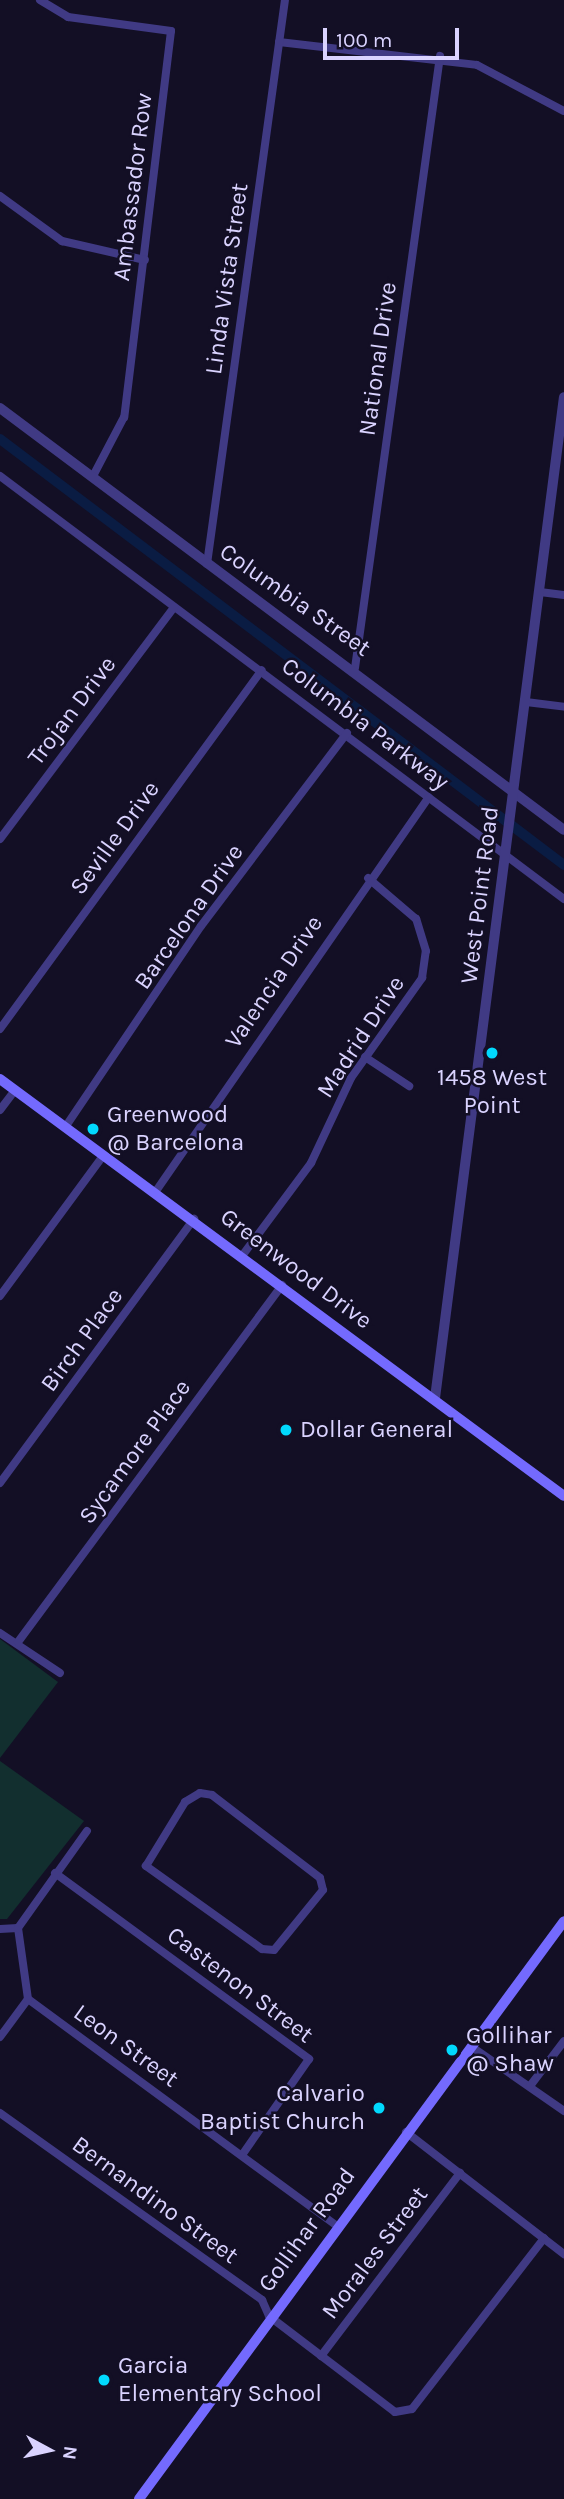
<!DOCTYPE html>
<html>
<head>
<meta charset="utf-8">
<style>
	body { margin:0 }
	#map { position:relative; width:564px; height:2499px; overflow:hidden; background:#130f25; font-family:Karla,sans-serif }
	div>[style] { position:absolute }
	.green>* { inset:0; background:#122f2f }
	.canal>* { height:10px; margin:-5px; padding:0 5px; transform-origin:5px; border-radius:5px; background:#0a1c43 }
	.minor>* { height:8px; margin:-4px; padding:0 4px; transform-origin:4px; border-radius:4px; background:#403a84 }
	.tertiary>* { height:10px; margin:-5px; padding:0 5px; transform-origin:5px; border-radius:5px; background:#403a84 }
	.secondary>* { height:10px; margin:-5px; padding:0 5px; transform-origin:5px; border-radius:5px; background:#746afe }
	.dots>* { width:19px; height:19px; translate:-50% -50%; box-sizing:border-box; border:4px solid #130f25; border-radius:50% }
	span { translate:-50% -50%; white-space:nowrap; text-align:center; line-height:1.15; -webkit-text-stroke:5px #130f25; paint-order:stroke }
	.street-label { font-size:24px; color:#dad3ff }
	.poi-label { font-size:24px; color:#dad3ff }
	.left { translate:0 -50%; text-align:left }
	.right { translate:-100% -50%; text-align:right }
	.north { position:absolute; left:14px; top:2415px; width:70px; height:70px; -webkit-text-stroke:5px #130f25; paint-order:stroke; rotate:98deg; font-size:19px; font-weight:700; line-height:28px; text-align:center; color:#dad3ff }
	.north::after { content:''; display:block; margin:auto; width:24px; height:32px; background:#dad3ff; clip-path:polygon(50% 0,100% 100%,50% 72%,0 100%) }
	.scale { position:absolute; left:323px; top:28px; width:136px; height:32px; box-sizing:border-box; border:4px solid #dad3ff; border-top:0; padding-left:9px; font-size:21px; line-height:24px; white-space:nowrap; color:#dad3ff; -webkit-text-stroke:5px #130f25; paint-order:stroke }
</style>
</head>
<body>
<div id="map">
	<div class="green">
		<i style="clip-path:polygon(0 1639px,58px 1682px,0 1758px)"></i>
		<i style="clip-path:polygon(0 1761px,84px 1821px,7px 1919px,0 1919px)"></i>
	</div>
	<div class="canal">
		<i style="left:0;top:439px;width:707px;rotate:37.06deg"></i>
	</div>
	<div class="minor">
		<i style="left:40px;top:0;width:33px;rotate:31deg"></i>
		<i style="left:68px;top:17px;width:104px;rotate:7.7deg"></i>
		<i style="left:171px;top:31px;width:389px;rotate:96.9deg"></i>
		<i style="left:124px;top:417px;width:67px;rotate:117.7deg"></i>
		<i style="left:279px;top:42px;width:199px;rotate:6.6deg"></i>
		<i style="left:477px;top:65px;width:98px;rotate:27.9deg"></i>
		<i style="left:0;top:196px;width:77px;rotate:36deg"></i>
		<i style="left:62px;top:241px;width:85px;rotate:12.9deg"></i>
		<i style="left:0;top:476px;width:705px;rotate:36.87deg"></i>
		<i style="left:207px;top:564px;width:569px;rotate:-82.13deg"></i>
		<i style="left:540px;top:592px;width:24px;rotate:7deg"></i>
		<i style="left:355px;top:668px;width:618px;rotate:-82.09deg"></i>
		<i style="left:526px;top:702px;width:38px;rotate:7deg"></i>
		<i style="left:0;top:839px;width:290px;rotate:-53.1deg"></i>
		<i style="left:0;top:1029px;width:444px;rotate:-53.9deg"></i>
		<i style="left:365px;top:1057px;width:53px;rotate:33.4deg"></i>
		<i style="left:0;top:1110px;width:25px;rotate:-53deg"></i>
		<i style="left:66px;top:1126px;width:241px;rotate:-56deg"></i>
		<i style="left:201px;top:926px;width:242px;rotate:-52.9deg"></i>
		<i style="left:156px;top:1191px;width:479px;rotate:-55.3deg"></i>
		<i style="left:242px;top:1256px;width:116px;rotate:-53.4deg"></i>
		<i style="left:311px;top:1163px;width:94px;rotate:-64.8deg"></i>
		<i style="left:351px;top:1078px;width:123px;rotate:-54.6deg"></i>
		<i style="left:422px;top:978px;width:27px;rotate:-82deg"></i>
		<i style="left:426px;top:951px;width:34px;rotate:-107deg"></i>
		<i style="left:416px;top:919px;width:63px;rotate:-139.5deg"></i>
		<i style="left:0;top:1296px;width:174px;rotate:-53.7deg"></i>
		<i style="left:0;top:1483px;width:328px;rotate:-53.7deg"></i>
		<i style="left:0;top:1633px;width:72px;rotate:33.7deg"></i>
		<i style="left:18px;top:1642px;width:444px;rotate:-53.5deg"></i>
		<i style="left:200px;top:1793px;width:12px;rotate:9deg"></i>
		<i style="left:212px;top:1795px;width:136px;rotate:37.5deg"></i>
		<i style="left:320px;top:1878px;width:12px;rotate:76deg"></i>
		<i style="left:323px;top:1890px;width:77px;rotate:129.2deg"></i>
		<i style="left:274px;top:1950px;width:12px;rotate:-175deg"></i>
		<i style="left:262px;top:1949px;width:143px;rotate:-144.4deg"></i>
		<i style="left:146px;top:1866px;width:75px;rotate:-58.6deg"></i>
		<i style="left:185px;top:1802px;width:17px;rotate:-31deg"></i>
		<i style="left:55px;top:1873px;width:315px;rotate:36.2deg"></i>
		<i style="left:309px;top:2059px;width:117px;rotate:124.9deg"></i>
		<i style="left:0;top:1929px;width:18px;rotate:-3deg"></i>
		<i style="left:28px;top:1999px;width:382px;rotate:36.3deg"></i>
		<i style="left:0;top:2037px;width:47px;rotate:-53.6deg"></i>
		<i style="left:28px;top:1999px;width:72px;rotate:-98deg"></i>
		<i style="left:18px;top:1928px;width:119px;rotate:-54.6deg"></i>
		<i style="left:472px;top:2047px;width:112px;rotate:34.8deg"></i>
		<i style="left:530px;top:2086px;width:56px;rotate:-52.9deg"></i>
		<i style="left:0;top:2113px;width:322px;rotate:35.5deg"></i>
		<i style="left:262px;top:2300px;width:17px;rotate:66deg"></i>
		<i style="left:269px;top:2316px;width:158px;rotate:37.3deg"></i>
		<i style="left:395px;top:2412px;width:17px;rotate:-10deg"></i>
		<i style="left:412px;top:2409px;width:216px;rotate:-52.3deg"></i>
		<i style="left:406px;top:2132px;width:200px;rotate:37.7deg"></i>
		<i style="left:321px;top:2356px;width:230px;rotate:-52.8deg"></i>
	</div>
	<div class="tertiary">
		<i style="left:0;top:408px;width:704px;rotate:36.8deg"></i>
		<i style="left:435px;top:1398px;width:1009px;rotate:-82.66deg"></i>
	</div>
	<div class="secondary">
		<i style="left:0;top:1079px;width:701px;rotate:36.48deg"></i>
		<i style="left:139px;top:2499px;width:717px;rotate:-53.67deg"></i>
	</div>
	<div class="dots">
		<i style="left:492px;top:1053px;background:#01d9fd"></i>
		<i style="left:93px;top:1129px;background:#01d9fd"></i>
		<i style="left:286px;top:1430px;background:#01d9fd"></i>
		<i style="left:452px;top:2050px;background:#01d9fd"></i>
		<i style="left:379px;top:2108px;background:#01d9fd"></i>
		<i style="left:104px;top:2380px;background:#01d9fd"></i>
	</div>
	<div class="street-label">
		<span style="left:133px;top:187px;rotate:-83deg">Ambassador Row</span>
		<span style="left:227px;top:279px;rotate:-82deg">Linda Vista Street</span>
		<span style="left:378px;top:359px;rotate:-82deg">National Drive</span>
		<span style="left:295px;top:600px;rotate:35deg">Columbia Street</span>
		<span style="left:72px;top:711px;rotate:-53deg">Trojan Drive</span>
		<span style="left:365px;top:724px;rotate:37deg">Columbia Parkway</span>
		<span style="left:115px;top:838px;rotate:-54deg">Seville Drive</span>
		<span style="left:480px;top:895px;rotate:-83deg">West Point Road</span>
		<span style="left:189px;top:917px;rotate:-55deg">Barcelona Drive</span>
		<span style="left:274px;top:982px;rotate:-56deg">Valencia Drive</span>
		<span style="left:361px;top:1037px;rotate:-57deg">Madrid Drive</span>
		<span style="left:296px;top:1269px;rotate:37deg">Greenwood Drive</span>
		<span style="left:82px;top:1340px;rotate:-54deg">Birch Place</span>
		<span style="left:135px;top:1452px;rotate:-54deg">Sycamore Place</span>
		<span style="left:240px;top:1985px;rotate:37deg">Castenon Street</span>
		<span style="left:126px;top:2046px;rotate:36deg">Leon Street</span>
		<span style="left:155px;top:2200px;rotate:36deg">Bernandino Street</span>
		<span style="left:307px;top:2230px;rotate:-54deg">Gollihar Road</span>
		<span style="left:375px;top:2253px;rotate:-53deg">Morales Street</span>
	</div>
	<div class="poi-label">
		<span style="left:492px;top:1092px">1458 West<br>Point</span>
		<span class="left" style="left:107px;top:1129px">Greenwood<br>@ Barcelona</span>
		<span class="left" style="left:300px;top:1430px">Dollar General</span>
		<span class="left" style="left:466px;top:2050px">Gollihar<br>@ Shaw</span>
		<span class="right" style="left:365px;top:2108px">Calvario<br>Baptist Church</span>
		<span class="left" style="left:118px;top:2380px">Garcia<br>Elementary School</span>
	</div>
	<div class="north">N</div>
	<div class="scale">100 m</div>
</div>
</body>
</html>
